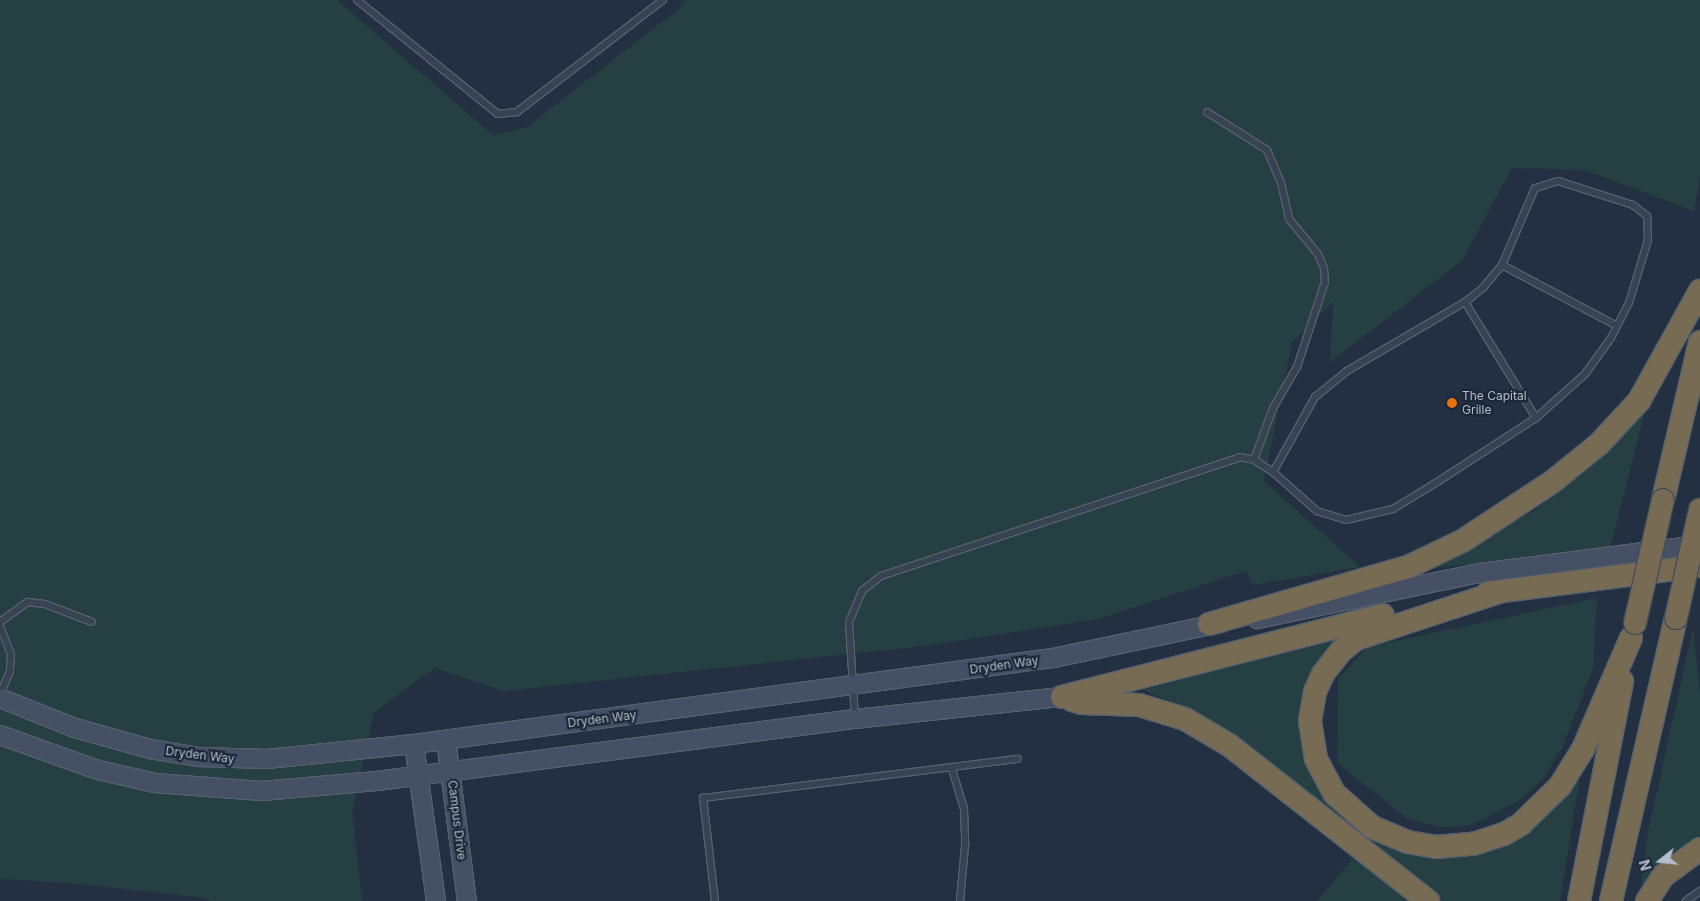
<!DOCTYPE html>
<html>
<head>
<meta charset="utf-8">
<style>
	body { margin:0 }
	#map { position:relative; width:1700px; height:901px; overflow:hidden; background:#233042; font-family:Inter,sans-serif }
	div>[style] { position:absolute }
	.green>* { inset:0; background:#253f43 }
	.roads { filter:drop-shadow(1px 0 #55606f) drop-shadow(-1px 0 #55606f) drop-shadow(0 1px #55606f) drop-shadow(0 -1px #55606f) }
	.lane>* { height:6px; margin:-3px; padding:0 3px; transform-origin:3px; border-radius:3px; background:#374252 }
	.secondary>* { height:18px; margin:-9px; padding:0 9px; transform-origin:9px; border-radius:9px; background:#455065 }
	.highway>* { height:22px; margin:-11px; padding:0 11px; transform-origin:11px; border-radius:11px; background:#786b53 }
	.bridges { filter:drop-shadow(1px 0 #424d5c) drop-shadow(-1px 0 #424d5c) drop-shadow(0 1px #424d5c) drop-shadow(0 -1px #424d5c) }
	.highway-bridge>* { height:22px; margin:-11px; padding:0 11px; transform-origin:11px; border-radius:11px; background:#786b53 }
	.dots>* { width:14px; height:14px; translate:-50% -50%; box-sizing:border-box; border:2px solid #1c2737; border-radius:50% }
	span { translate:-50% -50%; white-space:nowrap; text-align:center; line-height:1.15; -webkit-text-stroke:4.5px #1c2737; paint-order:stroke }
	.poi-label { font-size:12px; color:#b4bdcc }
	.left { translate:0 -50%; text-align:left }
	.street-label { font-size:12px; color:#b4bdcc }
	.north { position:absolute; left:1635px; top:836px; width:50px; height:50px; -webkit-text-stroke:4px #1c2737; paint-order:stroke; rotate:254deg; font-size:14px; font-weight:700; line-height:20px; text-align:center; color:#b4bdcc }
	.north::after { content:''; display:block; margin:auto; width:18px; height:22px; background:#b4bdcc; clip-path:polygon(50% 0,100% 100%,50% 72%,0 100%) }
</style>
</head>
<body>
<div id="map">
	<div class="green">
		<i style="clip-path:polygon(0 0,337px 0,494px 136px,527px 127px,681px 7px,685px 0,1700px 0,1700px 175px,1694px 211px,1585px 170px,1512px 168px,1462px 261px,1330px 362px,1333px 302px,1292px 343px,1264px 481px,1360px 567px,1253px 585px,1246px 571px,1098px 619px,924px 646px,504px 691px,435px 668px,374px 712px,352px 811px,362px 901px,210px 901px,207px 898px,69px 883px,0 879px)"></i>
		<i style="clip-path:polygon(1645px 412px,1610px 550px,1431px 568px,1537px 509px)"></i>
		<i style="clip-path:polygon(1597px 598px,1593px 669px,1562px 748px,1544px 778px,1522px 799px,1472px 825px,1442px 827px,1409px 820px,1337px 763px,1338px 679px,1367px 647px)"></i>
		<i style="clip-path:polygon(1693px 628px,1700px 693px,1700px 840px,1641px 885px,1648px 832px)"></i>
		<i style="clip-path:polygon(1342px 636px,1316px 670px,1318px 784px,1446px 856px,1580px 776px,1560px 901px,1441px 901px,1194px 712px,1143px 690px)"></i>
		<i style="clip-path:polygon(1355px 856px,1413px 901px,1317px 901px)"></i>
	</div>
	<div class="roads">
		<div class="lane">
			<i style="left:357px;top:0;width:181px;rotate:39deg"></i>
			<i style="left:498px;top:114px;width:19px;rotate:-6deg"></i>
			<i style="left:517px;top:112px;width:184px;rotate:-37.5deg"></i>
			<i style="left:1207px;top:112px;width:71px;rotate:32.3deg"></i>
			<i style="left:1267px;top:150px;width:36px;rotate:67deg"></i>
			<i style="left:1281px;top:183px;width:37px;rotate:77deg"></i>
			<i style="left:1289px;top:219px;width:45px;rotate:50.4deg"></i>
			<i style="left:1318px;top:254px;width:15px;rotate:67deg"></i>
			<i style="left:1324px;top:268px;width:14px;rotate:86deg"></i>
			<i style="left:1325px;top:282px;width:89px;rotate:108.2deg"></i>
			<i style="left:1297px;top:367px;width:48px;rotate:120.3deg"></i>
			<i style="left:1273px;top:408px;width:55px;rotate:110.1deg"></i>
			<i style="left:1502px;top:265px;width:130px;rotate:27.9deg"></i>
			<i style="left:1465px;top:302px;width:136px;rotate:58.5deg"></i>
			<i style="left:0;top:622px;width:34px;rotate:-36deg"></i>
			<i style="left:28px;top:602px;width:17px;rotate:7deg"></i>
			<i style="left:45px;top:604px;width:50px;rotate:21deg"></i>
			<i style="left:0;top:626px;width:31px;rotate:69deg"></i>
			<i style="left:11px;top:655px;width:16px;rotate:94deg"></i>
			<i style="left:10px;top:671px;width:25px;rotate:113deg"></i>
			<i style="left:855px;top:718px;width:96px;rotate:-93.6deg"></i>
			<i style="left:849px;top:622px;width:34px;rotate:-67deg"></i>
			<i style="left:862px;top:591px;width:24px;rotate:-38deg"></i>
			<i style="left:881px;top:576px;width:378px;rotate:-18.3deg"></i>
			<i style="left:1240px;top:457px;width:14px;rotate:12deg"></i>
			<i style="left:1254px;top:460px;width:22px;rotate:32deg"></i>
			<i style="left:1273px;top:472px;width:59px;rotate:41.6deg"></i>
			<i style="left:1317px;top:511px;width:30px;rotate:17deg"></i>
			<i style="left:1346px;top:520px;width:48px;rotate:-13.2deg"></i>
			<i style="left:1393px;top:509px;width:48px;rotate:-31.4deg"></i>
			<i style="left:1434px;top:484px;width:121px;rotate:-32.9deg"></i>
			<i style="left:1536px;top:418px;width:66px;rotate:-41.9deg"></i>
			<i style="left:1585px;top:374px;width:44px;rotate:-54.2deg"></i>
			<i style="left:1611px;top:338px;width:39px;rotate:-63deg"></i>
			<i style="left:1629px;top:303px;width:66px;rotate:-73.2deg"></i>
			<i style="left:1648px;top:240px;width:24px;rotate:-92deg"></i>
			<i style="left:1647px;top:216px;width:18px;rotate:-142deg"></i>
			<i style="left:1633px;top:205px;width:79px;rotate:-162.3deg"></i>
			<i style="left:1558px;top:181px;width:24px;rotate:163deg"></i>
			<i style="left:1535px;top:188px;width:84px;rotate:113.2deg"></i>
			<i style="left:1502px;top:265px;width:30px;rotate:130deg"></i>
			<i style="left:1483px;top:288px;width:23px;rotate:142deg"></i>
			<i style="left:1465px;top:302px;width:137px;rotate:149.7deg"></i>
			<i style="left:1347px;top:371px;width:41px;rotate:140.9deg"></i>
			<i style="left:1315px;top:397px;width:86px;rotate:119.2deg"></i>
			<i style="left:952px;top:769px;width:42px;rotate:73.3deg"></i>
			<i style="left:964px;top:809px;width:37px;rotate:88deg"></i>
			<i style="left:965px;top:846px;width:55px;rotate:95.2deg"></i>
			<i style="left:715px;top:901px;width:104px;rotate:-96.6deg"></i>
			<i style="left:703px;top:798px;width:317px;rotate:-7.1deg"></i>
			<i style="left:1686px;top:901px;width:17px;rotate:-36deg"></i>
		</div>
		<div class="secondary">
			<i style="left:1257px;top:619px;width:228px;rotate:-11.7deg"></i>
			<i style="left:1480px;top:573px;width:222px;rotate:-7.3deg"></i>
			<i style="left:0;top:698px;width:81px;rotate:21.8deg"></i>
			<i style="left:75px;top:728px;width:78px;rotate:15.6deg"></i>
			<i style="left:150px;top:749px;width:50px;rotate:9.3deg"></i>
			<i style="left:199px;top:757px;width:68px;rotate:1.7deg"></i>
			<i style="left:267px;top:759px;width:148px;rotate:-5.8deg"></i>
			<i style="left:414px;top:744px;width:645px;rotate:-7.67deg"></i>
			<i style="left:1053px;top:658px;width:172px;rotate:-11.8deg"></i>
			<i style="left:0;top:735px;width:104px;rotate:19.7deg"></i>
			<i style="left:98px;top:770px;width:58px;rotate:12.8deg"></i>
			<i style="left:155px;top:783px;width:107px;rotate:4.3deg"></i>
			<i style="left:262px;top:791px;width:115px;rotate:-5deg"></i>
			<i style="left:377px;top:781px;width:482px;rotate:-7.4deg"></i>
			<i style="left:855px;top:719px;width:208px;rotate:-6.1deg"></i>
			<i style="left:446px;top:740px;width:162px;rotate:82.6deg"></i>
			<i style="left:414px;top:744px;width:159px;rotate:82deg"></i>
		</div>
		<div class="highway">
			<i style="left:1663px;top:500px;width:162px;rotate:-76.8deg"></i>
			<i style="left:1502px;top:591px;width:154px;rotate:161.8deg"></i>
			<i style="left:1356px;top:639px;width:19px;rotate:141deg"></i>
			<i style="left:1341px;top:651px;width:29px;rotate:128deg"></i>
			<i style="left:1323px;top:674px;width:20px;rotate:114deg"></i>
			<i style="left:1315px;top:692px;width:29px;rotate:100deg"></i>
			<i style="left:1310px;top:721px;width:38px;rotate:81deg"></i>
			<i style="left:1316px;top:759px;width:40px;rotate:62deg"></i>
			<i style="left:1335px;top:794px;width:50px;rotate:41.7deg"></i>
			<i style="left:1372px;top:827px;width:39px;rotate:23deg"></i>
			<i style="left:1408px;top:842px;width:28px;rotate:10deg"></i>
			<i style="left:1436px;top:847px;width:37px;rotate:-5deg"></i>
			<i style="left:1473px;top:844px;width:33px;rotate:-18deg"></i>
			<i style="left:1504px;top:834px;width:20px;rotate:-30deg"></i>
			<i style="left:1521px;top:824px;width:54px;rotate:-44.3deg"></i>
			<i style="left:1560px;top:786px;width:44px;rotate:-58.1deg"></i>
			<i style="left:1583px;top:749px;width:121px;rotate:-66.6deg"></i>
			<i style="left:1488px;top:593px;width:214px;rotate:-7.3deg"></i>
			<i style="left:1209px;top:624px;width:207px;rotate:-16deg"></i>
			<i style="left:1408px;top:567px;width:62px;rotate:-25.7deg"></i>
			<i style="left:1464px;top:540px;width:105px;rotate:-33.4deg"></i>
			<i style="left:1552px;top:482px;width:60px;rotate:-39deg"></i>
			<i style="left:1599px;top:444px;width:59px;rotate:-47.1deg"></i>
			<i style="left:1639px;top:401px;width:126px;rotate:-61deg"></i>
			<i style="left:1062px;top:697px;width:331px;rotate:-14.3deg"></i>
			<i style="left:1072px;top:700px;width:10px;rotate:17deg"></i>
			<i style="left:1082px;top:703px;width:57px;rotate:2deg"></i>
			<i style="left:1139px;top:705px;width:48px;rotate:16.9deg"></i>
			<i style="left:1185px;top:719px;width:51px;rotate:30.6deg"></i>
			<i style="left:1229px;top:745px;width:253px;rotate:38.1deg"></i>
			<i style="left:1579px;top:901px;width:224px;rotate:-78.9deg"></i>
			<i style="left:1611px;top:901px;width:290px;rotate:-77.1deg"></i>
			<i style="left:1647px;top:901px;width:30px;rotate:-57deg"></i>
			<i style="left:1663px;top:876px;width:46px;rotate:-36.1deg"></i>
		</div>
	</div>
	<div class="bridges">
		<div class="highway-bridge">
			<i style="left:1676px;top:618px;width:111px;rotate:-77.5deg"></i>
			<i style="left:1635px;top:623px;width:126px;rotate:-77.2deg"></i>
		</div>
	</div>
	<div class="dots">
		<i style="left:1452px;top:403px;background:#e8710a"></i>
	</div>
	<div class="poi-label">
		<span class="left" style="left:1462px;top:403px">The Capital<br>Grille</span>
	</div>
	<div class="street-label">
		<span style="left:1004px;top:665px;rotate:-8deg">Dryden Way</span>
		<span style="left:602px;top:719px;rotate:-7deg">Dryden Way</span>
		<span style="left:200px;top:755px;rotate:7deg">Dryden Way</span>
		<span style="left:457px;top:820px;rotate:83deg">Campus Drive</span>
	</div>
	<div class="north">N</div>
</div>
</body>
</html>
